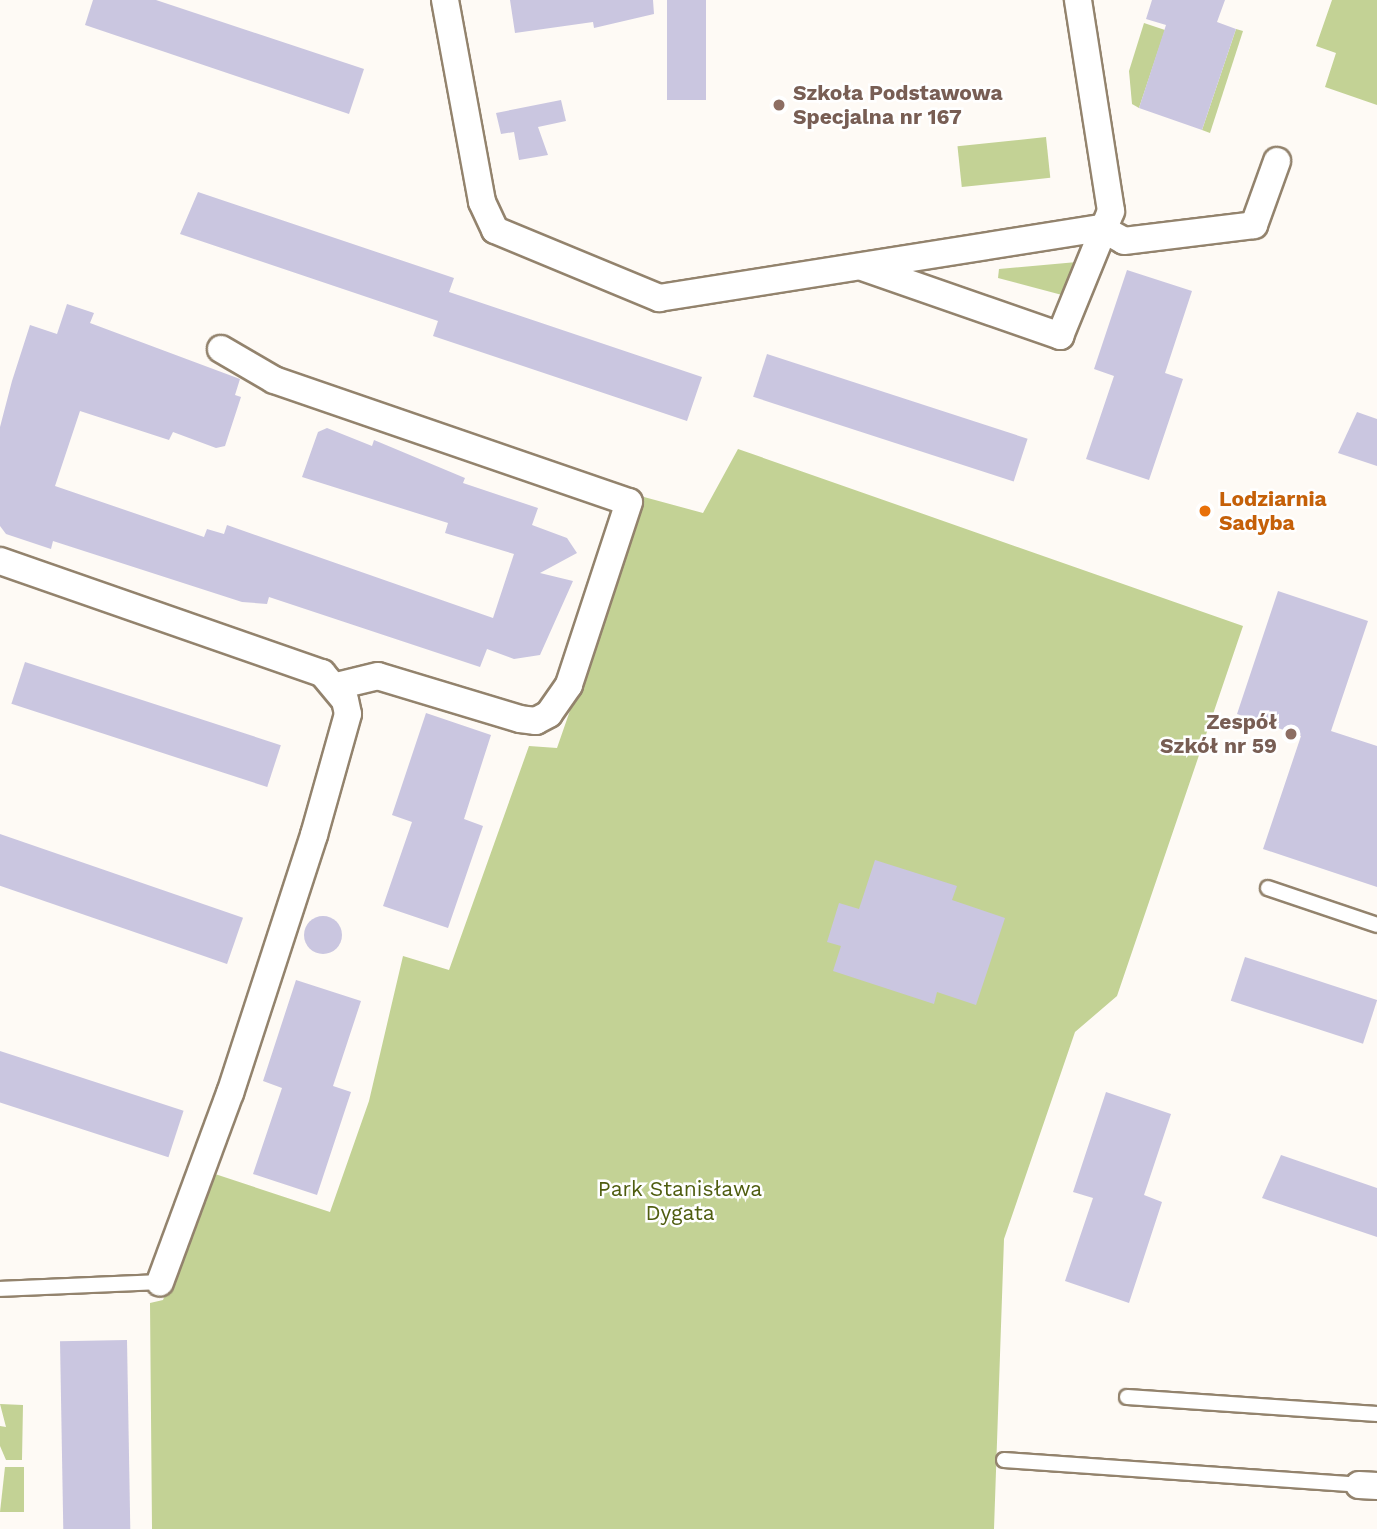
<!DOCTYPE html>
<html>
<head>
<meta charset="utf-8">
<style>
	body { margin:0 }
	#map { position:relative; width:1377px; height:1529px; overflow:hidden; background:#fefaf5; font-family:"Work Sans",sans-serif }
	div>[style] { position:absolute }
	.green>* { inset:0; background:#c3d295; transform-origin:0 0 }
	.building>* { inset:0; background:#cac6e0; transform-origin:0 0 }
	.round { border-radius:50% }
	.roads { filter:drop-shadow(2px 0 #93836d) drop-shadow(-2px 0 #93836d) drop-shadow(0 2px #93836d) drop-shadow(0 -2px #93836d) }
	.lane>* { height:14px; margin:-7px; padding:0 7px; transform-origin:7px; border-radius:7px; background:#fff }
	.street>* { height:26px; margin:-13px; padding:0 13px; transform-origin:13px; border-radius:13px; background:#fff }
	.dots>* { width:19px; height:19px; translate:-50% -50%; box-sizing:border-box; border:4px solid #fff; border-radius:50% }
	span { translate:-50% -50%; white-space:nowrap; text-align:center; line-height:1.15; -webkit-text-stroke:5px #fff; paint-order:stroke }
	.education-label { font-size:21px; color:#785e54; font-weight:700 }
	.left { translate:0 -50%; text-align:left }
	.right { translate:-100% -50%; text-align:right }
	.food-label { font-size:21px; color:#c56008; font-weight:700 }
	.park-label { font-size:21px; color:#4f5d10 }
</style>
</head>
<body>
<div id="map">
	<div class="green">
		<i style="clip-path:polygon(1332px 0,1377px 0,1377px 105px,1325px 87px,1336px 53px,1316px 46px)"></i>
		<i style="clip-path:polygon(1144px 23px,1165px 30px,1139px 108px,1132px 104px,1129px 71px)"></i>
		<i style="clip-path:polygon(1236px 29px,1243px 31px,1210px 133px,1202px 130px)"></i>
		<i style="left:1046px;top:137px;width:41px;height:89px;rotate:84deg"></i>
		<i style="clip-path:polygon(1077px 262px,1062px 295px,998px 278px,999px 269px)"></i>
		<i style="clip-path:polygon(738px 449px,1243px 626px,1117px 996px,1075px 1032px,1004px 1239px,994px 1529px,152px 1529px,150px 1303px,163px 1300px,212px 1173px,330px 1212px,369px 1101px,403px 956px,449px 970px,529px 746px,557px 748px,644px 497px,703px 513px)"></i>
		<i style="clip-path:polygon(0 1404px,23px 1405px,22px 1460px,6px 1460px,0 1446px,0 1426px,6px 1427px)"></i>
		<i style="clip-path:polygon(5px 1467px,24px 1467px,24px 1512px,0 1512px)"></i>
	</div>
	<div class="building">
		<i style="clip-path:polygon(93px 0,156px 0,364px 69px,349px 114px,85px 25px)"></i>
		<i style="clip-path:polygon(510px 0,653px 0,654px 14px,594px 28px,593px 22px,515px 33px)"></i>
		<i style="left:667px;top:0;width:39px;height:100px"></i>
		<i style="clip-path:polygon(1152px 0,1225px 0,1217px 22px,1236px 29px,1202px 130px,1139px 108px,1166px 25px,1146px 19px)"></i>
		<i style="clip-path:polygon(561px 100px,566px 121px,538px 127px,548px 155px,519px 160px,514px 132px,501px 134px,496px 113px)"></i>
		<i style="clip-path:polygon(198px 192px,454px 278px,449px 292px,702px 377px,687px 421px,433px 336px,438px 321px,180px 234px)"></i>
		<i style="clip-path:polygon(1127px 270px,1192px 291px,1165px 373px,1183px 379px,1149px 480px,1086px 459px,1114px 376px,1094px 369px)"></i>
		<i style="clip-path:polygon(67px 304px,94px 313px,90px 323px,240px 379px,235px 395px,241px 397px,225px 446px,216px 448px,173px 432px,169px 440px,80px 411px,55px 486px,204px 537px,207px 529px,224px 534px,227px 525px,493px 618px,514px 554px,445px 533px,448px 523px,302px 477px,318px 432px,327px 428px,372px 446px,374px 440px,465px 478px,463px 483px,538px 508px,532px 525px,567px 538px,577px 553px,540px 573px,573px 581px,540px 655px,514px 659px,487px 649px,480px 667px,269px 597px,267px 604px,242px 602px,53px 541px,51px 549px,6px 534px,0 526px,0 427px,12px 381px,30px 325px,57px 334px)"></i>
		<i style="left:767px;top:354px;width:274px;height:45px;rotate:18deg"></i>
		<i style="clip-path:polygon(1357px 412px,1377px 419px,1377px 466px,1338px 453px)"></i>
		<i style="clip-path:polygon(1278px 591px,1368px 621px,1331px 731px,1377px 746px,1377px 887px,1263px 849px,1301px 736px,1237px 714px)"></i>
		<i style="left:25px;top:662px;width:269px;height:44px;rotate:18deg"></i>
		<i style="clip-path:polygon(426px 713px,491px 735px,464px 819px,483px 826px,448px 928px,383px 906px,412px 822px,392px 815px)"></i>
		<i style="left:0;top:834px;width:257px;height:49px;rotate:19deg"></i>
		<i style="clip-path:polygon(875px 860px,957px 886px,952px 900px,1005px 918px,976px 1005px,937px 992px,934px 1004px,833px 971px,841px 946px,827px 942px,839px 903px,859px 909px)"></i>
		<i class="round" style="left:304px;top:916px;width:38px;height:38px"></i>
		<i style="left:1245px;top:957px;width:139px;height:46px;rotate:18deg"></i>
		<i style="clip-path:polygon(296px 980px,361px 1001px,333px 1086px,351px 1092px,317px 1195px,253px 1174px,282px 1088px,263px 1081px)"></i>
		<i style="left:0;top:1051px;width:193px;height:49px;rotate:18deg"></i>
		<i style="clip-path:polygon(1106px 1092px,1171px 1114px,1144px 1195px,1162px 1202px,1129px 1303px,1065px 1281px,1093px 1198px,1073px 1192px)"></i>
		<i style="clip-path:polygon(1281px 1155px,1377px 1188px,1377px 1237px,1262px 1198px)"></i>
		<i style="left:127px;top:1340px;width:189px;height:67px;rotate:89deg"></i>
	</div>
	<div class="roads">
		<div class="lane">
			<i style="left:1268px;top:888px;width:115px;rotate:18.7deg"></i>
			<i style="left:0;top:1289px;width:160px;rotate:-2.5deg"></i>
			<i style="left:1127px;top:1397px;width:251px;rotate:3.9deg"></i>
			<i style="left:1004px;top:1460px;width:356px;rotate:4deg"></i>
		</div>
		<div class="street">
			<i style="left:445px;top:0;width:205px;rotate:79.6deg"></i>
			<i style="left:482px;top:202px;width:31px;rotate:65deg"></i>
			<i style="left:495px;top:230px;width:178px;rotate:22.5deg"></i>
			<i style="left:659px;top:298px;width:448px;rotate:-9deg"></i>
			<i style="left:1101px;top:228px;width:26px;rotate:29deg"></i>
			<i style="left:1124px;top:241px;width:131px;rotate:-7deg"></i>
			<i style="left:1254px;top:225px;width:68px;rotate:-70.2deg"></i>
			<i style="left:865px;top:268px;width:207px;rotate:19.2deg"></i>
			<i style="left:1060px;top:336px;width:135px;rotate:-67.8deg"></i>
			<i style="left:1111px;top:211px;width:214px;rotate:-98.9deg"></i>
			<i style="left:221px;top:349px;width:61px;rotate:30.3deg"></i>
			<i style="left:274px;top:380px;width:375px;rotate:19deg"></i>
			<i style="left:629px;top:502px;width:193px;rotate:108.2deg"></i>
			<i style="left:569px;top:685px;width:35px;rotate:125deg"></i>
			<i style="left:549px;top:714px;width:15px;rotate:152deg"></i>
			<i style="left:536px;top:721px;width:16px;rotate:-173deg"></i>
			<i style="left:520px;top:719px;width:148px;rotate:-163.2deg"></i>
			<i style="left:378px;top:676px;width:42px;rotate:166.3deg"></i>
			<i style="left:0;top:561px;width:341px;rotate:19.2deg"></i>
			<i style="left:322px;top:673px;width:35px;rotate:50deg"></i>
			<i style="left:345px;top:700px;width:14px;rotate:78deg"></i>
			<i style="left:348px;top:714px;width:126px;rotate:105.7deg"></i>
			<i style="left:314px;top:835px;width:271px;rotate:108deg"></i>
			<i style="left:230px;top:1093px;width:202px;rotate:110.3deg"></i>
			<i style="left:1359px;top:1485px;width:18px;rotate:3deg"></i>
		</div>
	</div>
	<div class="dots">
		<i style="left:779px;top:105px;background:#8d6e63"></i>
		<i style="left:1205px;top:511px;background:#e8710a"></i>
		<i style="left:1291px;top:734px;background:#8d6e63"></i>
	</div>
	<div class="education-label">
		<span class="left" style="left:793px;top:105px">Szkoła Podstawowa<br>Specjalna nr 167</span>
		<span class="right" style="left:1277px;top:734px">Zespół<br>Szkół nr 59</span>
	</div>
	<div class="food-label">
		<span class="left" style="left:1219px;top:511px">Lodziarnia<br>Sadyba</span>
	</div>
	<div class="park-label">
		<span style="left:680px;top:1201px">Park Stanisława<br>Dygata</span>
	</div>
</div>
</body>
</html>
